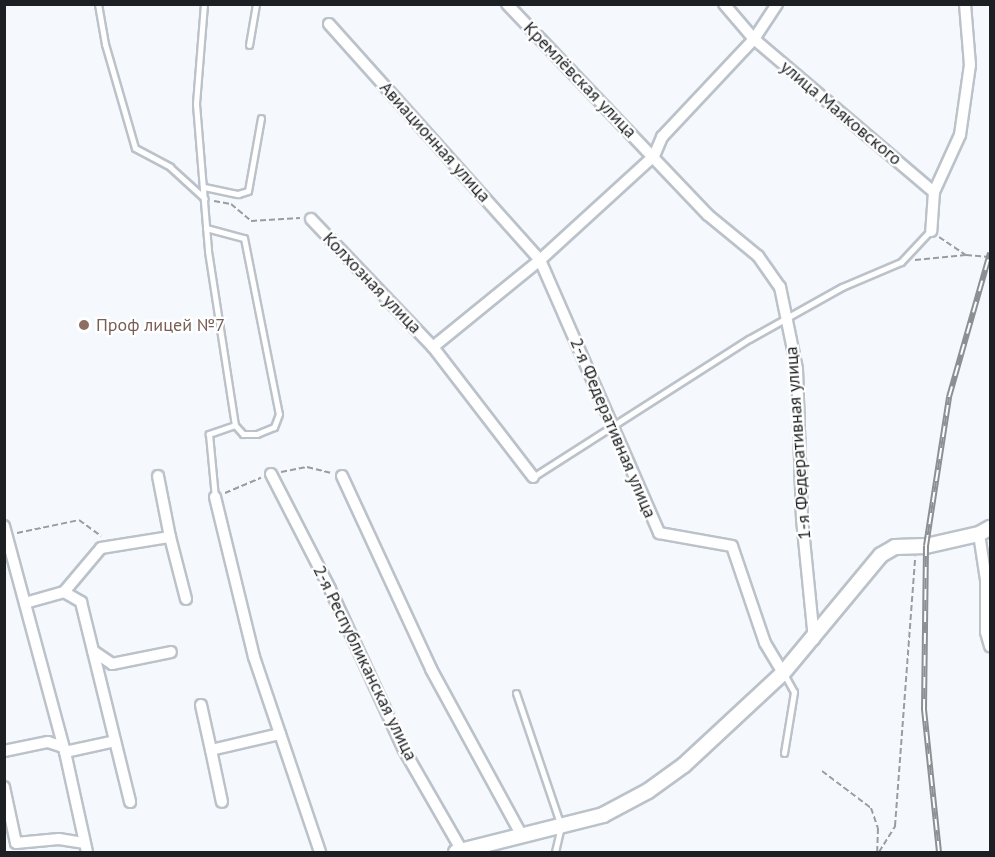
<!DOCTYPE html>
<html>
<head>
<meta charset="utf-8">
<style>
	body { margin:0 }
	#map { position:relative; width:995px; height:857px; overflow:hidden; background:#f5f9fe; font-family:"PT Sans",sans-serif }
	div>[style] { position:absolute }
	.path>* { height:2px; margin-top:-1px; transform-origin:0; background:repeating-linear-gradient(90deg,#999da1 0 6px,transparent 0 9px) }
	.roads { filter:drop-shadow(2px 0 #bbc2ca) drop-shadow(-2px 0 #bbc2ca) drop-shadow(0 2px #bbc2ca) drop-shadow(0 -2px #bbc2ca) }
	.lane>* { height:5px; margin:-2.5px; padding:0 2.5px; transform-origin:2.5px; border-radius:2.5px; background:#fff }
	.street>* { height:10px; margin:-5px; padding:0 5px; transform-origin:5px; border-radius:5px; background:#fff }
	.secondary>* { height:14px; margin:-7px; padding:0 7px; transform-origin:7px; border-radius:7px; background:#fff }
	.rail>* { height:6px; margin-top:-3px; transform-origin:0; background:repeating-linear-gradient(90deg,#fff 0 11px,#8c8f94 0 22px); box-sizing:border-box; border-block:2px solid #8c8f94 }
	.dots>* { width:16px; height:16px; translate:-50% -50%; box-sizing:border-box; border:3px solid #fff; border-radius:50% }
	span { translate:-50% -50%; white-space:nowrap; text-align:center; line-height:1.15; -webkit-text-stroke:4.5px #fff; paint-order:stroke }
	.street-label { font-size:18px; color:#1d2023 }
	.education-label { font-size:18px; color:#785e54 }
	.left { translate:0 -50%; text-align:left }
	.frame { position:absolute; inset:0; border:6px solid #1d2023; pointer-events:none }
</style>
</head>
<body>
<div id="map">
	<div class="path">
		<i style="left:214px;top:201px;width:17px;rotate:10deg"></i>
		<i style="left:231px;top:204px;width:26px;rotate:40deg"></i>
		<i style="left:251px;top:221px;width:49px;rotate:-3.5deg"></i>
		<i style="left:939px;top:237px;width:32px;rotate:34deg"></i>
		<i style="left:966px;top:255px;width:24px;rotate:5deg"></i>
		<i style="left:915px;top:260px;width:51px;rotate:-5.6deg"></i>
		<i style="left:281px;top:472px;width:26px;rotate:-11deg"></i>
		<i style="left:307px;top:467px;width:25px;rotate:14deg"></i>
		<i style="left:225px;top:493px;width:39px;rotate:-23deg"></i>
		<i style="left:17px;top:533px;width:63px;rotate:-11.8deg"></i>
		<i style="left:79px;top:520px;width:27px;rotate:36deg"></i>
		<i style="left:822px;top:771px;width:61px;rotate:37.1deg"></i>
		<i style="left:871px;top:808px;width:21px;rotate:71deg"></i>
		<i style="left:878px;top:828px;width:24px;rotate:92deg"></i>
		<i style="left:879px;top:852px;width:31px;rotate:-58deg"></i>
		<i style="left:895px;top:826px;width:270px;rotate:-85.7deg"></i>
	</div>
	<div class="roads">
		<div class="lane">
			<i style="left:98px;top:4px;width:41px;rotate:80.1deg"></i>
			<i style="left:105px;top:44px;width:108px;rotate:73.9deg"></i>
			<i style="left:135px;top:148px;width:40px;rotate:28deg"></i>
			<i style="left:170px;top:167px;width:47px;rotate:42.4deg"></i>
			<i style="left:204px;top:4px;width:100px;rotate:94.6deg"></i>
			<i style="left:196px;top:104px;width:147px;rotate:85.3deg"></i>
			<i style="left:208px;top:251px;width:176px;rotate:81.2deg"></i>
			<i style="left:235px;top:425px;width:28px;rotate:161deg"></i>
			<i style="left:209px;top:434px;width:63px;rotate:84.6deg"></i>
			<i style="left:249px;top:45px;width:42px;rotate:-80.3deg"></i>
			<i style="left:204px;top:187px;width:35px;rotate:12deg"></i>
			<i style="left:238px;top:194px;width:10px;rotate:-17deg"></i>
			<i style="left:248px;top:191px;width:74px;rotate:-79.9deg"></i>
			<i style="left:206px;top:228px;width:39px;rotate:15deg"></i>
			<i style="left:244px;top:238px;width:179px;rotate:78.8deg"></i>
			<i style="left:279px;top:414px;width:14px;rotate:111deg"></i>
			<i style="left:274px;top:427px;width:18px;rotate:158deg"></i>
			<i style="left:257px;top:434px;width:14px;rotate:180deg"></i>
			<i style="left:243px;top:434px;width:12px;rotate:-132deg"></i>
			<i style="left:533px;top:477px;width:256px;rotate:-32.6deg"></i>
			<i style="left:749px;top:339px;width:107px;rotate:-29.2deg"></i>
			<i style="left:842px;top:287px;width:64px;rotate:-23deg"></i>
			<i style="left:901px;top:262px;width:42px;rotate:-46.9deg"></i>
			<i style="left:516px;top:693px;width:140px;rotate:71.3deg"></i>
			<i style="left:561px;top:826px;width:27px;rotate:103deg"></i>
			<i style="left:784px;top:753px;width:62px;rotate:-80.7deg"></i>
			<i style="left:794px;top:692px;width:21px;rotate:-119deg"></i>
		</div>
		<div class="street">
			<i style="left:507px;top:4px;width:291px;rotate:46.4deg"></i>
			<i style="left:708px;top:215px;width:65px;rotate:39.4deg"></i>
			<i style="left:758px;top:256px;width:38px;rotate:55deg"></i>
			<i style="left:780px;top:287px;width:84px;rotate:78.3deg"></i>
			<i style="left:797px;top:369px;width:150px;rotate:88.1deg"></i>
			<i style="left:802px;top:519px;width:121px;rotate:84.3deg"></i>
			<i style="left:724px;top:4px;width:46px;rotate:49.4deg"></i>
			<i style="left:754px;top:39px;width:236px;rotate:40.4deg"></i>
			<i style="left:934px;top:192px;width:39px;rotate:94deg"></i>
			<i style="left:329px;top:24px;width:317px;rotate:48.2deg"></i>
			<i style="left:540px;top:260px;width:298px;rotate:66.4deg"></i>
			<i style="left:659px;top:533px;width:74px;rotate:10.1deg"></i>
			<i style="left:732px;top:546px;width:102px;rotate:71.2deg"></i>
			<i style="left:765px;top:643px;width:35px;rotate:59deg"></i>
			<i style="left:934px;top:192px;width:63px;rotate:-65.5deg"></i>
			<i style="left:960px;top:135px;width:71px;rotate:-81.9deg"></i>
			<i style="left:970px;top:65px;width:61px;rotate:-94.7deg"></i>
			<i style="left:311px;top:219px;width:177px;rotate:46.4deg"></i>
			<i style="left:433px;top:347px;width:164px;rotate:52.4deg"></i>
			<i style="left:433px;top:347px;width:138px;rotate:-39.1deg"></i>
			<i style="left:540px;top:260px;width:154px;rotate:-42.4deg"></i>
			<i style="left:654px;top:156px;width:21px;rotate:-67deg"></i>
			<i style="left:662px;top:137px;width:134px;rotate:-46.8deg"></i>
			<i style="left:754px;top:39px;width:42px;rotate:-56.7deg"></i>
			<i style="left:271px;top:474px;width:129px;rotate:62.8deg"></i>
			<i style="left:330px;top:589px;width:177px;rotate:65.3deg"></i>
			<i style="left:404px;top:750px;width:116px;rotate:60.1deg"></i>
			<i style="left:158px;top:476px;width:62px;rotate:78.9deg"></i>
			<i style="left:342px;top:476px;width:213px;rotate:65.2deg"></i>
			<i style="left:431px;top:669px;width:190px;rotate:61.4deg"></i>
			<i style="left:215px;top:497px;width:165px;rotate:76.3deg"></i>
			<i style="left:254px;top:657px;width:206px;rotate:71.3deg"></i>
			<i style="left:4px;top:526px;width:234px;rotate:74.9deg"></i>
			<i style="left:65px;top:752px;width:102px;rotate:77.6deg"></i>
			<i style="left:979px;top:534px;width:47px;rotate:81.3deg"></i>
			<i style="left:986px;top:580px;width:52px;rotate:90deg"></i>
			<i style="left:986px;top:632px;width:15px;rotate:74deg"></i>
			<i style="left:64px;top:592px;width:57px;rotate:-49.9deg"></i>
			<i style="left:101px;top:548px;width:70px;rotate:-9.1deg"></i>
			<i style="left:170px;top:537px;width:64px;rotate:75.5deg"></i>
			<i style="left:25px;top:603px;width:41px;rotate:-15.8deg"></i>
			<i style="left:64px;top:592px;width:20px;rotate:30deg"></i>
			<i style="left:81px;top:602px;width:206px;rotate:76.2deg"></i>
			<i style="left:93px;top:651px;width:23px;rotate:34deg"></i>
			<i style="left:112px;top:664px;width:60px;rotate:-11.5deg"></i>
			<i style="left:201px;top:705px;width:46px;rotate:77.5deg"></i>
			<i style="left:211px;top:750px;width:71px;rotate:-13.1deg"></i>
			<i style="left:211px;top:750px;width:53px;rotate:78.1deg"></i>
			<i style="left:4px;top:751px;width:45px;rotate:-11.6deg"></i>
			<i style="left:48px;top:742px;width:16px;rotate:18deg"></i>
			<i style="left:65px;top:752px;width:51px;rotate:-12.4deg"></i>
			<i style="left:4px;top:787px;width:57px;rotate:77.9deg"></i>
			<i style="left:16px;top:843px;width:43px;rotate:-5.3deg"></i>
			<i style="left:59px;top:839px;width:26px;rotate:9deg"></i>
		</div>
		<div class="secondary">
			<i style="left:456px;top:852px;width:152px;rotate:-14.1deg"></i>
			<i style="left:603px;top:815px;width:51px;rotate:-28.1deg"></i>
			<i style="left:648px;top:791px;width:44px;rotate:-35.8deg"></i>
			<i style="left:684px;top:765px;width:135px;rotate:-42.9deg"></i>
			<i style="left:783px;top:673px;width:153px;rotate:-50.3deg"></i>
			<i style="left:881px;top:555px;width:16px;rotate:-30deg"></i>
			<i style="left:895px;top:547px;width:31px;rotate:-2deg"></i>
			<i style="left:926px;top:546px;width:54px;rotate:-12.8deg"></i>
			<i style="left:979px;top:534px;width:13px;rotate:-29deg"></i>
		</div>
	</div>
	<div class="rail">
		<i style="left:939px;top:852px;width:143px;rotate:-96deg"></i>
		<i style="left:924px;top:710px;width:164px;rotate:-89.3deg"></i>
		<i style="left:926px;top:546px;width:151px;rotate:-81.2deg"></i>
		<i style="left:949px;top:397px;width:150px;rotate:-74.1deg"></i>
	</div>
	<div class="dots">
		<i style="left:84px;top:325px;background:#8d6e63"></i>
	</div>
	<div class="street-label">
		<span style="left:580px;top:80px;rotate:46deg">Кремлёвская улица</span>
		<span style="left:841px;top:113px;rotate:40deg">улица Маяковского</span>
		<span style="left:435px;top:142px;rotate:48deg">Авиационная улица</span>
		<span style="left:372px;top:283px;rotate:46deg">Колхозная улица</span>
		<span style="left:613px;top:428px;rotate:67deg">2-я Федеративная улица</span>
		<span style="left:798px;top:443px;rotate:-94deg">1-я Федеративная улица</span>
		<span style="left:365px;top:663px;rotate:64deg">2-я Республиканская улица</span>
	</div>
	<div class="education-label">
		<span class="left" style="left:96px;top:325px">Проф лицей №7</span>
	</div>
	<div class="frame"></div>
</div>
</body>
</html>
